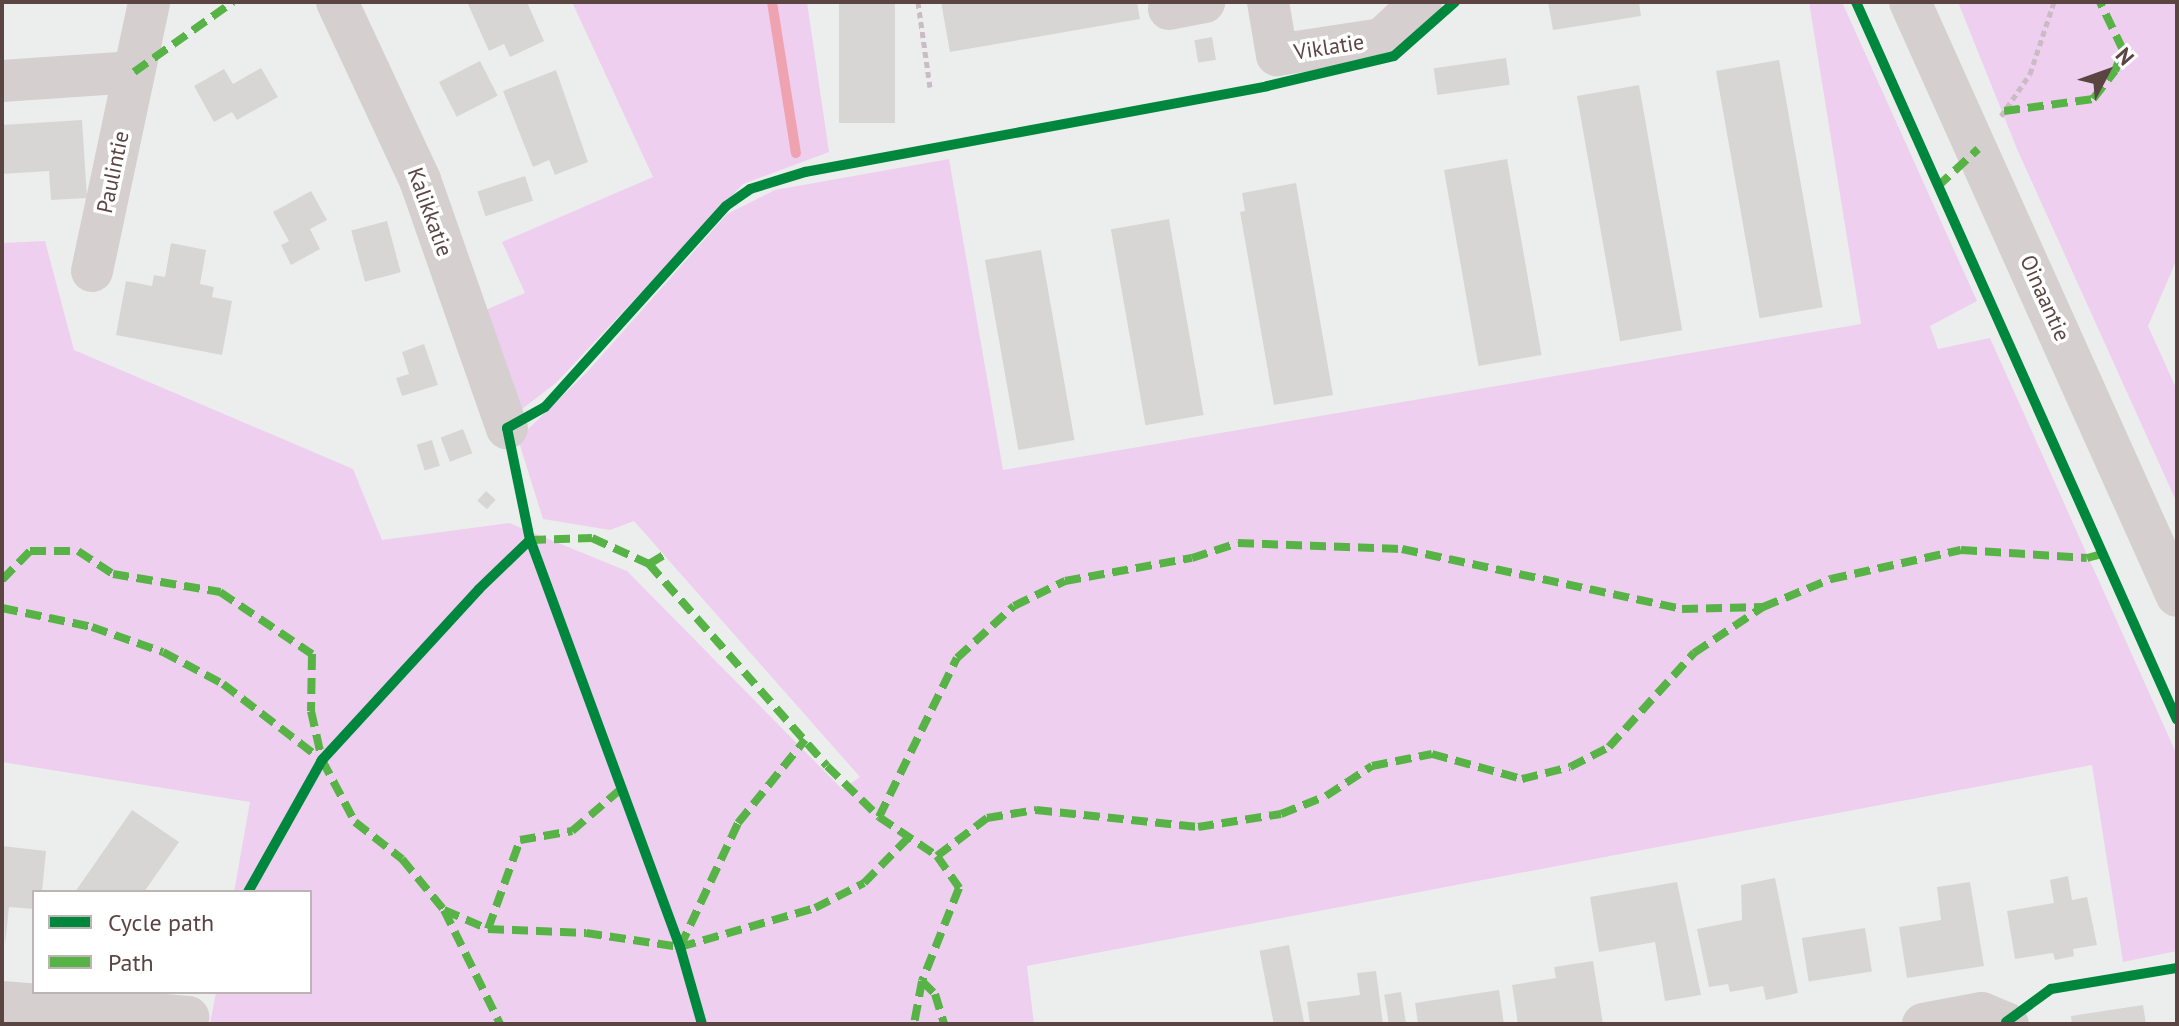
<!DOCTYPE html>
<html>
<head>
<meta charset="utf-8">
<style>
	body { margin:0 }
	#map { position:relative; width:2179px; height:1026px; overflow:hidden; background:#eceeed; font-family:"PT Sans",sans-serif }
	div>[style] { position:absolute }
	.green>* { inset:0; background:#eecfef }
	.stream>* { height:10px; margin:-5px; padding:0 5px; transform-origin:5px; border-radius:5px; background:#efa2b0 }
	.building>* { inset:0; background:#d8d6d5; transform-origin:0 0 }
	.path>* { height:5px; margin-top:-2.5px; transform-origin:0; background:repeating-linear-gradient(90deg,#cabbc5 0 6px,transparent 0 10px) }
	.minor>* { height:42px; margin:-21px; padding:0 21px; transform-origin:21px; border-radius:21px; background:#d5d0cf }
	.quiet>* { height:8px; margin-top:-4px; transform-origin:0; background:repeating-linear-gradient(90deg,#58b347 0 16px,transparent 0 24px) }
	.cycleway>* { height:10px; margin:-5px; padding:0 5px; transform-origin:5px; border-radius:5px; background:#00873e }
	span { translate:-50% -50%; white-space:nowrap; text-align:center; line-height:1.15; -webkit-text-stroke:7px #fff; paint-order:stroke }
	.street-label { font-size:22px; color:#5a4543 }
	.frame { position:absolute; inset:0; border:4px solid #5a4543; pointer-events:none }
	.legend { position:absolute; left:32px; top:890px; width:280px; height:104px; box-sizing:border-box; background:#fff; border:2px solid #bdb5b4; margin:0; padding:10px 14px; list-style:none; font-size:24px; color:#5a4543 }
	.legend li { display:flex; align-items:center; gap:16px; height:40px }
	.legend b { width:40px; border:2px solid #bdb5b4 }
	.north { position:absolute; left:2067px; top:32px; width:80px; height:80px; -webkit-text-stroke:6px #fff; paint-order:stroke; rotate:49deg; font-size:22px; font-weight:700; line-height:32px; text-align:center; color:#5a4543 }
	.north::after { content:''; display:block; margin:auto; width:28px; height:36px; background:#5a4543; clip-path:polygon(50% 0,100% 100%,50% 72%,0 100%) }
</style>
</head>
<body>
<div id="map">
	<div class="green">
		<i style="clip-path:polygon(572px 2px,807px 2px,829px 152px,743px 184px,556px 383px,518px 412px,481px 312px,525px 293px,502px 242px,653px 177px)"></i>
		<i style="clip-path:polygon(1809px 2px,1842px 2px,1977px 301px,1930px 326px,1938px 349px,1990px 338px,2177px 755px,2177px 951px,2123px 962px,2092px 765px,1027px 966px,1034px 1024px,210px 1024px,216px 992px,310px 992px,310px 892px,234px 892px,250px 802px,2px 762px,2px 243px,45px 241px,74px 350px,353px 469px,382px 540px,509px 523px,627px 571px,842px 789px,860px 777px,634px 521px,610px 530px,543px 519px,518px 439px,588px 371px,727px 214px,775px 190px,949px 159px,1003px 470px,1861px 324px)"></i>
		<i style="clip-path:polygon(1958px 2px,2177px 2px,2177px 259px,2148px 326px,2177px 390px,2177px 503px,2017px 149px)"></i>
	</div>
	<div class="stream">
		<i style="left:772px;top:2px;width:153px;rotate:81deg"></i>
	</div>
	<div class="building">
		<i style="clip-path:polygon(467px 2px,527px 2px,544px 41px,510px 57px,504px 44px,489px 51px)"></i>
		<i style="left:839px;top:2px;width:56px;height:121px"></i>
		<i style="clip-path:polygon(941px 2px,1137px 2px,1140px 19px,950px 52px)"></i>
		<i style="clip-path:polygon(1548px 2px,1639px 2px,1641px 16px,1553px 30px)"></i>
		<i style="left:1212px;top:37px;width:23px;height:18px;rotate:80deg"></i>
		<i style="left:1506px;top:58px;width:27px;height:73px;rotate:82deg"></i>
		<i style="left:1779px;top:60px;width:251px;height:64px;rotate:80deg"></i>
		<i style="left:480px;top:61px;width:39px;height:46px;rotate:63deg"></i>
		<i style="clip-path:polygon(261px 68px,278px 97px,237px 120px,232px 112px,214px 122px,194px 86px,224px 69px,233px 84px)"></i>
		<i style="clip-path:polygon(556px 70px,588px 162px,555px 175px,549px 160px,533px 167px,503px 91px)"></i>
		<i style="left:1639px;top:85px;width:249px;height:63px;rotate:80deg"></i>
		<i style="clip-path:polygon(82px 120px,87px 198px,51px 200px,49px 171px,2px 174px,2px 125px)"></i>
		<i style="left:1507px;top:159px;width:199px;height:64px;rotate:80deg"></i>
		<i style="left:525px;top:176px;width:26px;height:50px;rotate:72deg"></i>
		<i style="clip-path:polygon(1296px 183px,1333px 395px,1274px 405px,1240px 212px,1245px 211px,1242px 193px)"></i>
		<i style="clip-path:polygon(311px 191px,327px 220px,310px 229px,320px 249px,291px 265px,281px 245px,289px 241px,273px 212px)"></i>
		<i style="left:1169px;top:219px;width:199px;height:59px;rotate:80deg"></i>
		<i style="left:387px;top:221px;width:53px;height:37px;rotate:75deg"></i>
		<i style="clip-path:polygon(171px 243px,206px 250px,200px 284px,214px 287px,212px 297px,232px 301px,222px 355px,116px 335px,126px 281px,152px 286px,154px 275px,165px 277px)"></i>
		<i style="left:1041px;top:250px;width:193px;height:57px;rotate:80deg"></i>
		<i style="clip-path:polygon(424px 344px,438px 385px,402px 396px,396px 378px,409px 374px,402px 352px)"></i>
		<i style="left:463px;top:429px;width:26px;height:24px;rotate:69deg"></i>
		<i style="left:432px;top:440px;width:27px;height:16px;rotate:73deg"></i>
		<i style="left:486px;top:491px;width:13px;height:13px;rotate:42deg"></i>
		<i style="clip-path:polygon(132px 810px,179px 842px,144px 892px,75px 892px)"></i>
		<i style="clip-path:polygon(2px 846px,46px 851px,42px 892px,34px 892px,34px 909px,9px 907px,5px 945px)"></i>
		<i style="clip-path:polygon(2068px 876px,2072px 900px,2087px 897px,2097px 945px,2073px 949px,2074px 956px,2055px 960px,2053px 953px,2015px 959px,2007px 911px,2054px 903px,2050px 880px)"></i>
		<i style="clip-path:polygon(1775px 878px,1798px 993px,1766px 1000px,1763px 986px,1730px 992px,1728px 984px,1709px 987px,1697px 929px,1742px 920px,1741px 885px)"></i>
		<i style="clip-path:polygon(1677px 882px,1701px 995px,1665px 1001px,1655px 942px,1599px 952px,1590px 897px)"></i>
		<i style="clip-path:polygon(1970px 882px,1984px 966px,1907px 978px,1899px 927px,1941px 920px,1937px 887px)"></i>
		<i style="left:1865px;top:928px;width:44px;height:64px;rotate:81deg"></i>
		<i style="left:1289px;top:945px;width:79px;height:30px;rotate:79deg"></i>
		<i style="clip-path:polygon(1593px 961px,1603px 1024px,1518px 1024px,1512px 985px,1556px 978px,1554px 967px)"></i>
		<i style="clip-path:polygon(1376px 971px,1383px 1024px,1310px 1024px,1307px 1002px,1360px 995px,1357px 973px)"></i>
		<i style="clip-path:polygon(1499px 990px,1504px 1024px,1418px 1024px,1415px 1003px)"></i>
		<i style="left:1401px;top:992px;width:32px;height:17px;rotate:81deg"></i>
		<i style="clip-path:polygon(2143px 1005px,2146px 1024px,2072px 1024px,2071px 1016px)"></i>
	</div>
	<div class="path">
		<i style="left:918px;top:2px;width:86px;rotate:82deg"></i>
		<i style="left:2001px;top:116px;width:51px;rotate:-55.4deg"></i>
		<i style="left:2030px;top:74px;width:76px;rotate:-71.6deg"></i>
	</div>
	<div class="minor">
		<i style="left:337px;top:2px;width:196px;rotate:65deg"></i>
		<i style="left:420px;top:180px;width:263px;rotate:70.7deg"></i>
		<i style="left:1268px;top:2px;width:54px;rotate:80.4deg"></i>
		<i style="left:1277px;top:55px;width:106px;rotate:-8.7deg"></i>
		<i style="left:1382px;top:39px;width:54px;rotate:-43.5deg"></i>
		<i style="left:1910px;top:2px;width:651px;rotate:65.8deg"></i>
		<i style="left:1169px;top:9px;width:36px;rotate:-11deg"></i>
		<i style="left:2px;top:81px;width:132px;rotate:-3.9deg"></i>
		<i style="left:92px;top:271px;width:275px;rotate:-78deg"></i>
		<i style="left:2px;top:1002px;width:187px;rotate:4.6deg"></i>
		<i style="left:1923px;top:1024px;width:60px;rotate:-10.6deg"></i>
		<i style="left:1982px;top:1013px;width:28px;rotate:23deg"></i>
	</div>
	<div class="quiet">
		<i style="left:134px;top:72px;width:121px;rotate:-35.3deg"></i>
		<i style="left:2004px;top:111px;width:90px;rotate:-7.7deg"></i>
		<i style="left:2093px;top:99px;width:36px;rotate:-52deg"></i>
		<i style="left:2115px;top:71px;width:22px;rotate:-69deg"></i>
		<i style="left:2123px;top:50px;width:53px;rotate:-115.6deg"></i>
		<i style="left:1937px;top:187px;width:56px;rotate:-42.8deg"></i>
		<i style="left:530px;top:540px;width:62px;rotate:-1.8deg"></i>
		<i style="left:592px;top:538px;width:63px;rotate:24.5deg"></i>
		<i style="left:649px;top:564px;width:269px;rotate:48.6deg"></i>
		<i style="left:827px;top:766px;width:73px;rotate:44.4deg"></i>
		<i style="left:879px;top:817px;width:70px;rotate:33.9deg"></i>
		<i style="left:937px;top:856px;width:39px;rotate:55deg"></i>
		<i style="left:959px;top:888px;width:100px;rotate:111.7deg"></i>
		<i style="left:922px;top:981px;width:44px;rotate:100.5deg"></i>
		<i style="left:649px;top:564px;width:17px;rotate:-31deg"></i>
		<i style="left:2px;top:580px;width:40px;rotate:-46deg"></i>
		<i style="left:30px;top:551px;width:48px"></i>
		<i style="left:78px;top:551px;width:42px;rotate:33.3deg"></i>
		<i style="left:113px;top:574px;width:109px;rotate:9.5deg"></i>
		<i style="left:220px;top:592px;width:111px;rotate:34deg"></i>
		<i style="left:312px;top:654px;width:57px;rotate:91deg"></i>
		<i style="left:311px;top:711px;width:50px;rotate:77.3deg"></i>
		<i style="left:322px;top:760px;width:70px;rotate:62deg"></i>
		<i style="left:355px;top:822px;width:60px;rotate:38.2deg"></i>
		<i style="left:402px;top:859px;width:66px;rotate:50.5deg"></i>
		<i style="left:444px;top:910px;width:48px;rotate:23.4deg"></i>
		<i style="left:488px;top:929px;width:98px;rotate:2.3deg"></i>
		<i style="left:586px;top:933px;width:95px;rotate:8.5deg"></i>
		<i style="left:680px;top:947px;width:141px;rotate:-16.1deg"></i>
		<i style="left:815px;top:908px;width:55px;rotate:-27deg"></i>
		<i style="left:864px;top:883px;width:64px;rotate:-45.6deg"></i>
		<i style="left:2px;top:608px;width:92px;rotate:11.9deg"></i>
		<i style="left:92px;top:627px;width:75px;rotate:19.4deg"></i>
		<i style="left:163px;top:652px;width:68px;rotate:28.1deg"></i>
		<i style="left:223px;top:684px;width:125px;rotate:37.5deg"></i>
		<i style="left:879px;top:817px;width:177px;rotate:-63.9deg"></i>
		<i style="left:957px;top:658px;width:77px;rotate:-42.4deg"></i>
		<i style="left:1014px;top:606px;width:57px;rotate:-26.1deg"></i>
		<i style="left:1065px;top:581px;width:129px;rotate:-10.3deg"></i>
		<i style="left:1192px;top:558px;width:48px;rotate:-18.1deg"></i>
		<i style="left:1238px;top:543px;width:164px;rotate:2.1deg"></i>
		<i style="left:1402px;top:549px;width:286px;rotate:12.1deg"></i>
		<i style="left:1682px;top:609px;width:81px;rotate:-1.4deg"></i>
		<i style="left:937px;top:856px;width:63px;rotate:-37.2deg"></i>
		<i style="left:987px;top:818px;width:50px;rotate:-9.3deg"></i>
		<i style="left:1036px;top:810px;width:163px;rotate:6deg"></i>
		<i style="left:1198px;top:827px;width:84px;rotate:-8.9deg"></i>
		<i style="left:1281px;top:814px;width:48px;rotate:-21.8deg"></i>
		<i style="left:1326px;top:796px;width:55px;rotate:-33.1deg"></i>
		<i style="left:1372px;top:766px;width:61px;rotate:-11.3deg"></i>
		<i style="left:1432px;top:754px;width:93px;rotate:15.5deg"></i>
		<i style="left:1522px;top:779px;width:49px;rotate:-14deg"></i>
		<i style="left:1570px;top:767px;width:44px;rotate:-27.1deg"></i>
		<i style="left:1609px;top:747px;width:127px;rotate:-47.9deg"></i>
		<i style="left:1694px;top:653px;width:83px;rotate:-33.7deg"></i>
		<i style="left:1763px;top:607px;width:74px;rotate:-22.4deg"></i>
		<i style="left:1831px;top:579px;width:133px;rotate:-12.6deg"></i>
		<i style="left:1961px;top:550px;width:126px;rotate:3.6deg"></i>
		<i style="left:2087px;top:558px;width:16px;rotate:-15deg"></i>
		<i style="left:444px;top:910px;width:127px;rotate:63.8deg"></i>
		<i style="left:488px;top:929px;width:95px;rotate:-70.2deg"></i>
		<i style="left:520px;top:840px;width:53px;rotate:-9.8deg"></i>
		<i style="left:572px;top:831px;width:66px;rotate:-40.7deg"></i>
		<i style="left:680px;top:947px;width:137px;rotate:-64.9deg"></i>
		<i style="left:738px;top:823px;width:107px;rotate:-51.1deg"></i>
		<i style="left:922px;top:981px;width:18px;rotate:45deg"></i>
		<i style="left:935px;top:994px;width:31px;rotate:73deg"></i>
	</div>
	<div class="cycleway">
		<i style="left:1856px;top:2px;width:786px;rotate:65.91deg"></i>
		<i style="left:248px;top:892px;width:151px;rotate:-60.7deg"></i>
		<i style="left:322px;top:760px;width:232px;rotate:-47.4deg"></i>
		<i style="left:479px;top:589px;width:71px;rotate:-43.9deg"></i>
		<i style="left:2006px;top:1022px;width:56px;rotate:-36.3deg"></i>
		<i style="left:2051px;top:989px;width:128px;rotate:-9.5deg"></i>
		<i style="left:702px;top:1024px;width:80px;rotate:-105.9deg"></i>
		<i style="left:680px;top:947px;width:434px;rotate:-110.2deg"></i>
		<i style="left:530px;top:540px;width:114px;rotate:-101.6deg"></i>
		<i style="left:507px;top:428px;width:43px;rotate:-28.9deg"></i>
		<i style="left:545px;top:407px;width:270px;rotate:-48deg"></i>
		<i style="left:726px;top:206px;width:29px;rotate:-35deg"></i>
		<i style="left:750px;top:189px;width:58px;rotate:-17.2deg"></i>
		<i style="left:805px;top:172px;width:470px;rotate:-10.5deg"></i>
		<i style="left:1267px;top:86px;width:130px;rotate:-13.3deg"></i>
		<i style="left:1394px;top:56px;width:81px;rotate:-41.5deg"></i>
	</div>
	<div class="street-label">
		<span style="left:1329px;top:47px;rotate:-9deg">Viklatie</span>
		<span style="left:113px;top:172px;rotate:-78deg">Paulintie</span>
		<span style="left:430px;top:212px;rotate:70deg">Kalikkatie</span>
		<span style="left:2045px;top:298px;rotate:66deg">Oinaantie</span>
	</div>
	<div class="frame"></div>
	<ul class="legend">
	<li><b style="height:10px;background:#00873e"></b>Cycle path</li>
	<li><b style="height:10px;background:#58b347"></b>Path</li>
	</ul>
	<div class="north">N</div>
</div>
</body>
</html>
